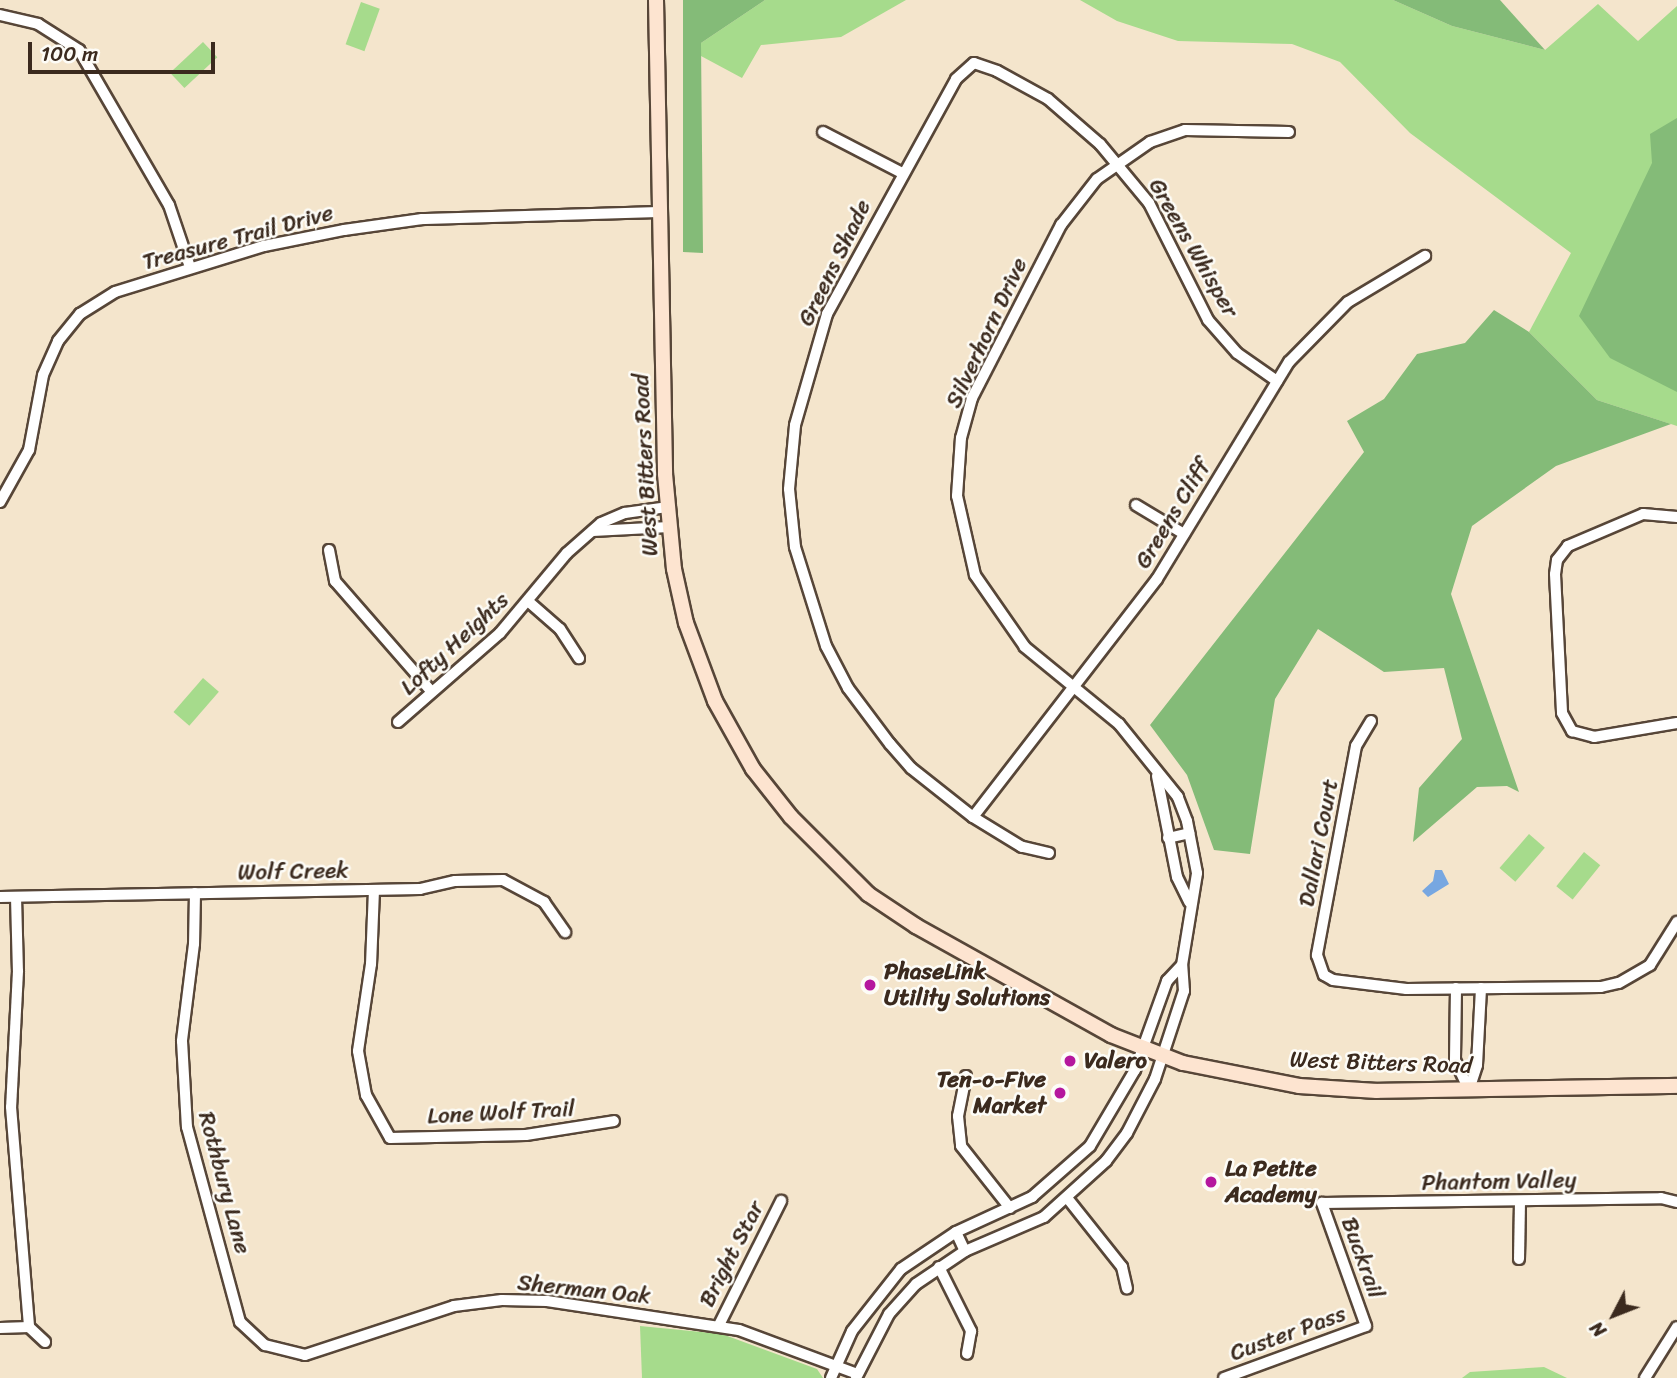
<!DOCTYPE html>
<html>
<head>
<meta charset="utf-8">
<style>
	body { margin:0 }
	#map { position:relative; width:1677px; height:1378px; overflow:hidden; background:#f4e5cc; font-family:Sriracha,sans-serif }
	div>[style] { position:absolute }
	.green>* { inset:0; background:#a6db8c; transform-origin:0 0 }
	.forest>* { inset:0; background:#84bb78 }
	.water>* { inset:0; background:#77a7e1 }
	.roads { filter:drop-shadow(2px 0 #574638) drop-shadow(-2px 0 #574638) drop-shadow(0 2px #574638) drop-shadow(0 -2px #574638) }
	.minor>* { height:10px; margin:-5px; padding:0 5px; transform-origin:5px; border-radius:5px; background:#fff }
	.secondary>* { height:14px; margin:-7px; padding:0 7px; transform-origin:7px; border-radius:7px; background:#fde4d0 }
	.dots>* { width:19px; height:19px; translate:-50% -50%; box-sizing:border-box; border:4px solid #fdfcf7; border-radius:50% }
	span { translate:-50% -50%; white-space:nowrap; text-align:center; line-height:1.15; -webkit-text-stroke:5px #fdfcf7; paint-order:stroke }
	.street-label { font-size:23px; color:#3b2a1e }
	.poi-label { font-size:23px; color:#3b2a1e; font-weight:700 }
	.left { translate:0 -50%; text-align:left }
	.right { translate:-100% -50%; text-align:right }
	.north { position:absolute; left:1579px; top:1280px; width:70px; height:70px; -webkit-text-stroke:5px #fdfcf7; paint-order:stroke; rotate:228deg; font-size:19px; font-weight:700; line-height:28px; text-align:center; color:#3b2a1e }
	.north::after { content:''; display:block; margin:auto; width:24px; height:32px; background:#3b2a1e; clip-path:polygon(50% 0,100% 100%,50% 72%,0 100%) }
	.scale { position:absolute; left:28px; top:42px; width:187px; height:32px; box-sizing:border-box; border:4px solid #3b2a1e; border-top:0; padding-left:9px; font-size:21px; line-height:24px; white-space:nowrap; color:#3b2a1e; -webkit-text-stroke:5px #fdfcf7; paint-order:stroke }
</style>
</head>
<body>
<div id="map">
	<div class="green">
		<i style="clip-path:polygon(765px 0,906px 0,841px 37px,761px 45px,742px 78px,701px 56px,701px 43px)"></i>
		<i style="clip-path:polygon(1080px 0,1393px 0,1452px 26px,1545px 50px,1598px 4px,1638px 41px,1677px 6px,1677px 426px,1597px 400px,1529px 332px,1571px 253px,1410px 133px,1340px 62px,1292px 44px,1178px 41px,1117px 21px)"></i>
		<i style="left:361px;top:2px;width:20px;height:45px;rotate:20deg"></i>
		<i style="left:203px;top:42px;width:21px;height:45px;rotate:47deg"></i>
		<i style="left:203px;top:678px;width:21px;height:45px;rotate:41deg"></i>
		<i style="left:1529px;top:834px;width:21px;height:45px;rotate:41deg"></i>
		<i style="left:1584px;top:852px;width:21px;height:44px;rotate:39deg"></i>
		<i style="clip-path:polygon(640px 1326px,722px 1334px,817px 1369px,823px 1378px,642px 1378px)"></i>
		<i style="clip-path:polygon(1544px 1367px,1567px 1378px,1462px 1378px,1470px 1372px)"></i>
	</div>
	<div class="forest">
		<i style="clip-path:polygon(683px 0,765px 0,701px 43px,703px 253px,683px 252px)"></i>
		<i style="clip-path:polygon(1393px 0,1500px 0,1545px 50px,1452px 26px)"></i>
		<i style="clip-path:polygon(1677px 118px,1677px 392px,1610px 358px,1579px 316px,1652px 163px,1650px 134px)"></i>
		<i style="clip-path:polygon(1494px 310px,1529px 332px,1597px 400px,1671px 424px,1556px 466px,1472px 526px,1451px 594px,1519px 792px,1507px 786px,1477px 787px,1413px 842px,1419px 788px,1462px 739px,1444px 668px,1384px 672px,1318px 629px,1275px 699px,1250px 854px,1214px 850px,1187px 775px,1150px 725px,1364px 452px,1347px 421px,1384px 399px,1417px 354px,1465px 343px)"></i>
	</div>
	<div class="water">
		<i style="clip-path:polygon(1435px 870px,1442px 870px,1449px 884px,1428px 897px,1422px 891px,1433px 881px)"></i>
	</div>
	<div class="roads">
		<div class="minor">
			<i style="left:0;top:15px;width:39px;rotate:13deg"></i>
			<i style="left:38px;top:24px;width:49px;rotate:32.4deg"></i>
			<i style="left:79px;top:50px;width:179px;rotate:59.9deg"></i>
			<i style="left:169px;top:205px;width:65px;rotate:71.3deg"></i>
			<i style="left:823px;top:132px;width:89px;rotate:27.4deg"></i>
			<i style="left:0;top:502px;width:60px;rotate:-60.9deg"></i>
			<i style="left:29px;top:450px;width:76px;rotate:-79.4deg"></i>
			<i style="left:43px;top:375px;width:37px;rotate:-66deg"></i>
			<i style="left:58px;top:341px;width:35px;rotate:-51deg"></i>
			<i style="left:80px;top:314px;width:41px;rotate:-32.2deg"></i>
			<i style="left:115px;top:292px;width:156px;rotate:-17.2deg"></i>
			<i style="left:264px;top:246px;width:82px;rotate:-11.3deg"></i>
			<i style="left:344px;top:230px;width:79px;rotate:-8deg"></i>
			<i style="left:422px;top:219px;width:240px;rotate:-1.7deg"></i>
			<i style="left:1136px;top:505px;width:56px;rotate:31.1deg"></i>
			<i style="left:1677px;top:517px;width:34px;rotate:-175deg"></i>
			<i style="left:1643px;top:514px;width:82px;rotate:156.9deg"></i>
			<i style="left:1568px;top:546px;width:18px;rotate:128deg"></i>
			<i style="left:1557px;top:560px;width:14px;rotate:98deg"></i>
			<i style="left:1555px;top:574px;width:139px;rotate:87.1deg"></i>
			<i style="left:1562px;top:713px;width:21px;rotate:61deg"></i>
			<i style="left:1572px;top:731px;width:23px;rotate:15deg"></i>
			<i style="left:1594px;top:737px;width:84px;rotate:-9.6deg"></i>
			<i style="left:593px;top:531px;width:76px;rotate:-3deg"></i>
			<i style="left:329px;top:550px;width:32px;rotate:79deg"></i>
			<i style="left:335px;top:581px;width:147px;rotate:48.9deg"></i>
			<i style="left:529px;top:602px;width:41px;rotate:41.1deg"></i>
			<i style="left:560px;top:629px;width:35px;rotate:57deg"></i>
			<i style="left:1371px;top:721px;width:29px;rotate:121deg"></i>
			<i style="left:1356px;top:746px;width:213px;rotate:100.6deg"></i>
			<i style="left:1317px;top:955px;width:21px;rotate:71deg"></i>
			<i style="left:1324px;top:975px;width:10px;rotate:29deg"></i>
			<i style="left:1333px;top:980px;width:74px;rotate:7deg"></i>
			<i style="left:1406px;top:989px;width:195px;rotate:-0.6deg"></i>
			<i style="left:1601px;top:987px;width:18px;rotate:-13deg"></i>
			<i style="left:1619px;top:983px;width:36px;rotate:-30deg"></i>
			<i style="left:1650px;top:965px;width:51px;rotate:-57.9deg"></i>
			<i style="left:398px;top:722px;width:135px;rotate:-41.1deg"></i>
			<i style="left:500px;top:633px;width:104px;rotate:-50.1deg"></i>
			<i style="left:567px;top:553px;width:45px;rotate:-41.4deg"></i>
			<i style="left:601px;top:523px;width:26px;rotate:-23deg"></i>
			<i style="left:625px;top:513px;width:42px;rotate:-8.1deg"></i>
			<i style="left:1157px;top:776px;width:103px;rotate:78.8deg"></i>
			<i style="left:1177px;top:877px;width:28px;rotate:64deg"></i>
			<i style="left:973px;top:817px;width:301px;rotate:-52.3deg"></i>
			<i style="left:1157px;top:579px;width:254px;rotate:-58.7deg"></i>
			<i style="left:1289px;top:362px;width:84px;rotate:-45.5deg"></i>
			<i style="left:1348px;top:302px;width:90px;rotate:-30.9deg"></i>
			<i style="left:1168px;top:838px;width:22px;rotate:-13deg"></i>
			<i style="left:1049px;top:853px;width:28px;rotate:-167deg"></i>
			<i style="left:1022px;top:847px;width:57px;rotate:-148.5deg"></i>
			<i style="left:973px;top:817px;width:79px;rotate:-141.7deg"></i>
			<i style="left:911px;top:768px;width:32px;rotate:-131deg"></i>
			<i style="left:890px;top:744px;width:70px;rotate:-126.9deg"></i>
			<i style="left:848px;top:688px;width:47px;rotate:-117.6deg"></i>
			<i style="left:826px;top:646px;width:104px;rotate:-107.4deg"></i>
			<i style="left:795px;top:547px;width:58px;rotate:-95.9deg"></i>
			<i style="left:789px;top:489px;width:64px;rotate:-84.6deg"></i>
			<i style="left:795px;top:425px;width:116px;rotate:-73.9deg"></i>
			<i style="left:827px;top:314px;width:268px;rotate:-61.2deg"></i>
			<i style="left:956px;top:79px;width:24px;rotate:-42deg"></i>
			<i style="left:974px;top:63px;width:24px;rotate:19deg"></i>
			<i style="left:997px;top:71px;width:58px;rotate:28.8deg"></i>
			<i style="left:1048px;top:99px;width:69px;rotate:40.9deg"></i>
			<i style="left:1100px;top:144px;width:77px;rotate:50.3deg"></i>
			<i style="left:1149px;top:203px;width:131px;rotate:63.2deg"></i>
			<i style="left:1208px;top:320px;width:44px;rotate:48.7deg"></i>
			<i style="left:1237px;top:353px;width:49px;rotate:35deg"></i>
			<i style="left:374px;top:890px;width:74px;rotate:92.3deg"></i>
			<i style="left:371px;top:964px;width:88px;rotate:98.5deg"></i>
			<i style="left:358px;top:1051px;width:45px;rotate:79.7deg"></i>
			<i style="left:366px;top:1095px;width:49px;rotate:60.8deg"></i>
			<i style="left:390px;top:1138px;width:136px;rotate:-1.3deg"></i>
			<i style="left:526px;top:1135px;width:89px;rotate:-9deg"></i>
			<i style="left:195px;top:893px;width:51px;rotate:91.1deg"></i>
			<i style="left:194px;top:944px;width:98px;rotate:97.1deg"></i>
			<i style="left:182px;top:1041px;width:86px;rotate:86.7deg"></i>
			<i style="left:187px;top:1127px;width:202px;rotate:74.8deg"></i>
			<i style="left:240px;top:1322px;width:34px;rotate:43deg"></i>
			<i style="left:265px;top:1345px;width:41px;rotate:14deg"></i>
			<i style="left:305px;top:1355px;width:157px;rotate:-18.2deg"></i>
			<i style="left:454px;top:1306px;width:48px;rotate:-7.1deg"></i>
			<i style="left:502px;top:1300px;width:45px;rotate:1.3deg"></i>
			<i style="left:547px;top:1301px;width:194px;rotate:8.6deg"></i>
			<i style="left:739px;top:1330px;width:126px;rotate:20.4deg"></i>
			<i style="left:0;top:897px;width:420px;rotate:-1.1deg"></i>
			<i style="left:420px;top:889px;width:36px;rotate:-13deg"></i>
			<i style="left:455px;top:881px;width:48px;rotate:-1.2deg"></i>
			<i style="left:503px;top:880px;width:47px;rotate:28.2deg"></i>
			<i style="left:544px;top:902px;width:37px;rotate:55deg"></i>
			<i style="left:16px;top:897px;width:74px;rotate:88.5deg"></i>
			<i style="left:18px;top:971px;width:136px;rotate:92.9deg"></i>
			<i style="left:11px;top:1107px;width:221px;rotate:85.3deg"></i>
			<i style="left:29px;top:1327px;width:22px;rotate:43deg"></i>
			<i style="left:1456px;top:988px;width:72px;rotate:90.8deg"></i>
			<i style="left:1455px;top:1060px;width:33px;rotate:65deg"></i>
			<i style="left:1469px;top:1090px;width:26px;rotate:-72deg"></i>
			<i style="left:1477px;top:1065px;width:77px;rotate:-87deg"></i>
			<i style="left:966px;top:1076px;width:41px;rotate:101.3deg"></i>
			<i style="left:958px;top:1116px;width:30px;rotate:84deg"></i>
			<i style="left:961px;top:1146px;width:79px;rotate:51.7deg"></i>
			<i style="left:1068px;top:1199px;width:87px;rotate:51.5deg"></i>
			<i style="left:1122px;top:1267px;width:22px;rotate:77deg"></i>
			<i style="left:956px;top:1232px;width:21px;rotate:65deg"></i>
			<i style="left:1519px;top:1259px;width:58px;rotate:-89deg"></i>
			<i style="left:939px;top:1267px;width:72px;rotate:63.4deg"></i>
			<i style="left:971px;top:1331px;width:23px;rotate:100deg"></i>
			<i style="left:719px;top:1325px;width:139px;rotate:-63.4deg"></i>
			<i style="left:0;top:1328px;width:29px;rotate:-2deg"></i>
			<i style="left:831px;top:1378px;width:51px;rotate:-65.9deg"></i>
			<i style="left:852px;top:1331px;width:79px;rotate:-51.7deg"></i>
			<i style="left:901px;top:1269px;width:66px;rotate:-33.9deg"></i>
			<i style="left:956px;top:1232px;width:84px;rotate:-24.7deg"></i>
			<i style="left:1032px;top:1197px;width:77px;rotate:-41.3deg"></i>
			<i style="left:1090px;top:1146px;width:88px;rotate:-59.4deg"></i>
			<i style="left:1135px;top:1070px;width:95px;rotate:-70.2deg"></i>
			<i style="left:1167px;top:981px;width:22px;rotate:-47deg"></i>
			<i style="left:856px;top:1378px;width:72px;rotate:-62.7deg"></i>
			<i style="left:889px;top:1314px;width:40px;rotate:-48deg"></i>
			<i style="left:916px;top:1284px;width:59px;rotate:-34deg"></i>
			<i style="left:965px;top:1251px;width:86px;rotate:-23.3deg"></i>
			<i style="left:1044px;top:1217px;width:84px;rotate:-42.1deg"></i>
			<i style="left:1106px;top:1161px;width:35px;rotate:-53deg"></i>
			<i style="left:1127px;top:1133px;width:61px;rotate:-62.6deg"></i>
			<i style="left:1155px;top:1079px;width:93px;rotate:-71.8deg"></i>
			<i style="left:1184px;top:991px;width:26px;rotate:-94deg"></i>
			<i style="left:1182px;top:965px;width:93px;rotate:-80.7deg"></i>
			<i style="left:1197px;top:873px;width:53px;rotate:-100.9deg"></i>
			<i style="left:1187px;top:821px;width:26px;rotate:-111deg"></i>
			<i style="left:1178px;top:797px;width:94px;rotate:-128.9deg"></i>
			<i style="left:1119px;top:724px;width:122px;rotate:-140.7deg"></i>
			<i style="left:1025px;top:647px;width:88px;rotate:-124.8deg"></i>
			<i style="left:975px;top:575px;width:81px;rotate:-102.8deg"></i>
			<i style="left:957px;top:496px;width:58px;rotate:-86.1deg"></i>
			<i style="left:961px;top:438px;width:41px;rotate:-74.6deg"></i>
			<i style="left:972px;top:398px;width:195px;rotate:-62.8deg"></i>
			<i style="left:1061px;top:225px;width:58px;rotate:-52deg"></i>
			<i style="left:1097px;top:179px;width:65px;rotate:-34.9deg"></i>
			<i style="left:1150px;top:142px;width:37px;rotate:-19deg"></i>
			<i style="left:1185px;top:130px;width:104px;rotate:1.1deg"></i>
			<i style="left:1224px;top:1378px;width:151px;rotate:-20.1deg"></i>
			<i style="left:1366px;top:1326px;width:131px;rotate:-109.7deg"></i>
			<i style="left:1322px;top:1203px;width:339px;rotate:-0.8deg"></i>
			<i style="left:1661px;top:1198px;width:16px;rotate:14deg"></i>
			<i style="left:1645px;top:1378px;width:60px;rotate:-57.9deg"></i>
		</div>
		<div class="secondary">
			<i style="left:656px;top:0;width:474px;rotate:88.9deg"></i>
			<i style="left:665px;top:474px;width:95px;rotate:84.6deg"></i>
			<i style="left:674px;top:569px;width:55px;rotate:77.5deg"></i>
			<i style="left:686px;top:623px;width:83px;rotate:69.6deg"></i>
			<i style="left:715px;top:701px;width:78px;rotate:60.8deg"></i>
			<i style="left:753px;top:769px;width:61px;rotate:51.6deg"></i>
			<i style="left:791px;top:817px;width:109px;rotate:45deg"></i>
			<i style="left:868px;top:894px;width:58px;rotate:33.7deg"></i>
			<i style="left:916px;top:926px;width:223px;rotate:29.2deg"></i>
			<i style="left:1111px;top:1035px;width:77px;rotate:21.3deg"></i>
			<i style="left:1183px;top:1063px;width:118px;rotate:11.2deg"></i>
			<i style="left:1299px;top:1086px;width:78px;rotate:3.7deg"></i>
			<i style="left:1377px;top:1091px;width:300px;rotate:-1deg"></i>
		</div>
	</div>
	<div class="dots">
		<i style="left:870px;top:985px;background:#b5179e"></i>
		<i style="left:1070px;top:1061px;background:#b5179e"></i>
		<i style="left:1060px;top:1093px;background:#b5179e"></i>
		<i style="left:1211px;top:1182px;background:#b5179e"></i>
	</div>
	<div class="street-label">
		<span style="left:238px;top:238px;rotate:-15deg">Treasure Trail Drive</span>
		<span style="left:1193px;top:248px;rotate:60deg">Greens Whisper</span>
		<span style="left:835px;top:263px;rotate:-64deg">Greens Shade</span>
		<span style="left:987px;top:333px;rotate:-65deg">Silverhorn Drive</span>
		<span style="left:646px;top:465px;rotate:-93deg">West Bitters Road</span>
		<span style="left:1173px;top:514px;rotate:-59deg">Greens Cliff</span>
		<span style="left:455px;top:644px;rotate:-43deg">Lofty Heights</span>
		<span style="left:1319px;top:843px;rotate:-79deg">Dallari Court</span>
		<span style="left:293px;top:872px;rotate:-1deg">Wolf Creek</span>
		<span style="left:1381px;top:1063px;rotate:2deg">West Bitters Road</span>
		<span style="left:501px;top:1113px;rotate:-3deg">Lone Wolf Trail</span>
		<span style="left:1499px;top:1182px;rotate:-1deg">Phantom Valley</span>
		<span style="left:224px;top:1183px;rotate:75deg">Rothbury Lane</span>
		<span style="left:732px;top:1254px;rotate:-63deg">Bright Star</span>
		<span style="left:1362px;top:1258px;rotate:70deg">Buckrail</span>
		<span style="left:584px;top:1290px;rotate:6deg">Sherman Oak</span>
		<span style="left:1288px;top:1334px;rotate:-20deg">Custer Pass</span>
	</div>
	<div class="poi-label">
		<span class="left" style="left:884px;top:985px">PhaseLink<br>Utility Solutions</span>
		<span class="left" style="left:1084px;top:1061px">Valero</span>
		<span class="right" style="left:1046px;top:1093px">Ten-o-Five<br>Market</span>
		<span class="left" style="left:1225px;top:1182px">La Petite<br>Academy</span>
	</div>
	<div class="north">N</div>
	<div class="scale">100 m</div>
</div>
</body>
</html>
